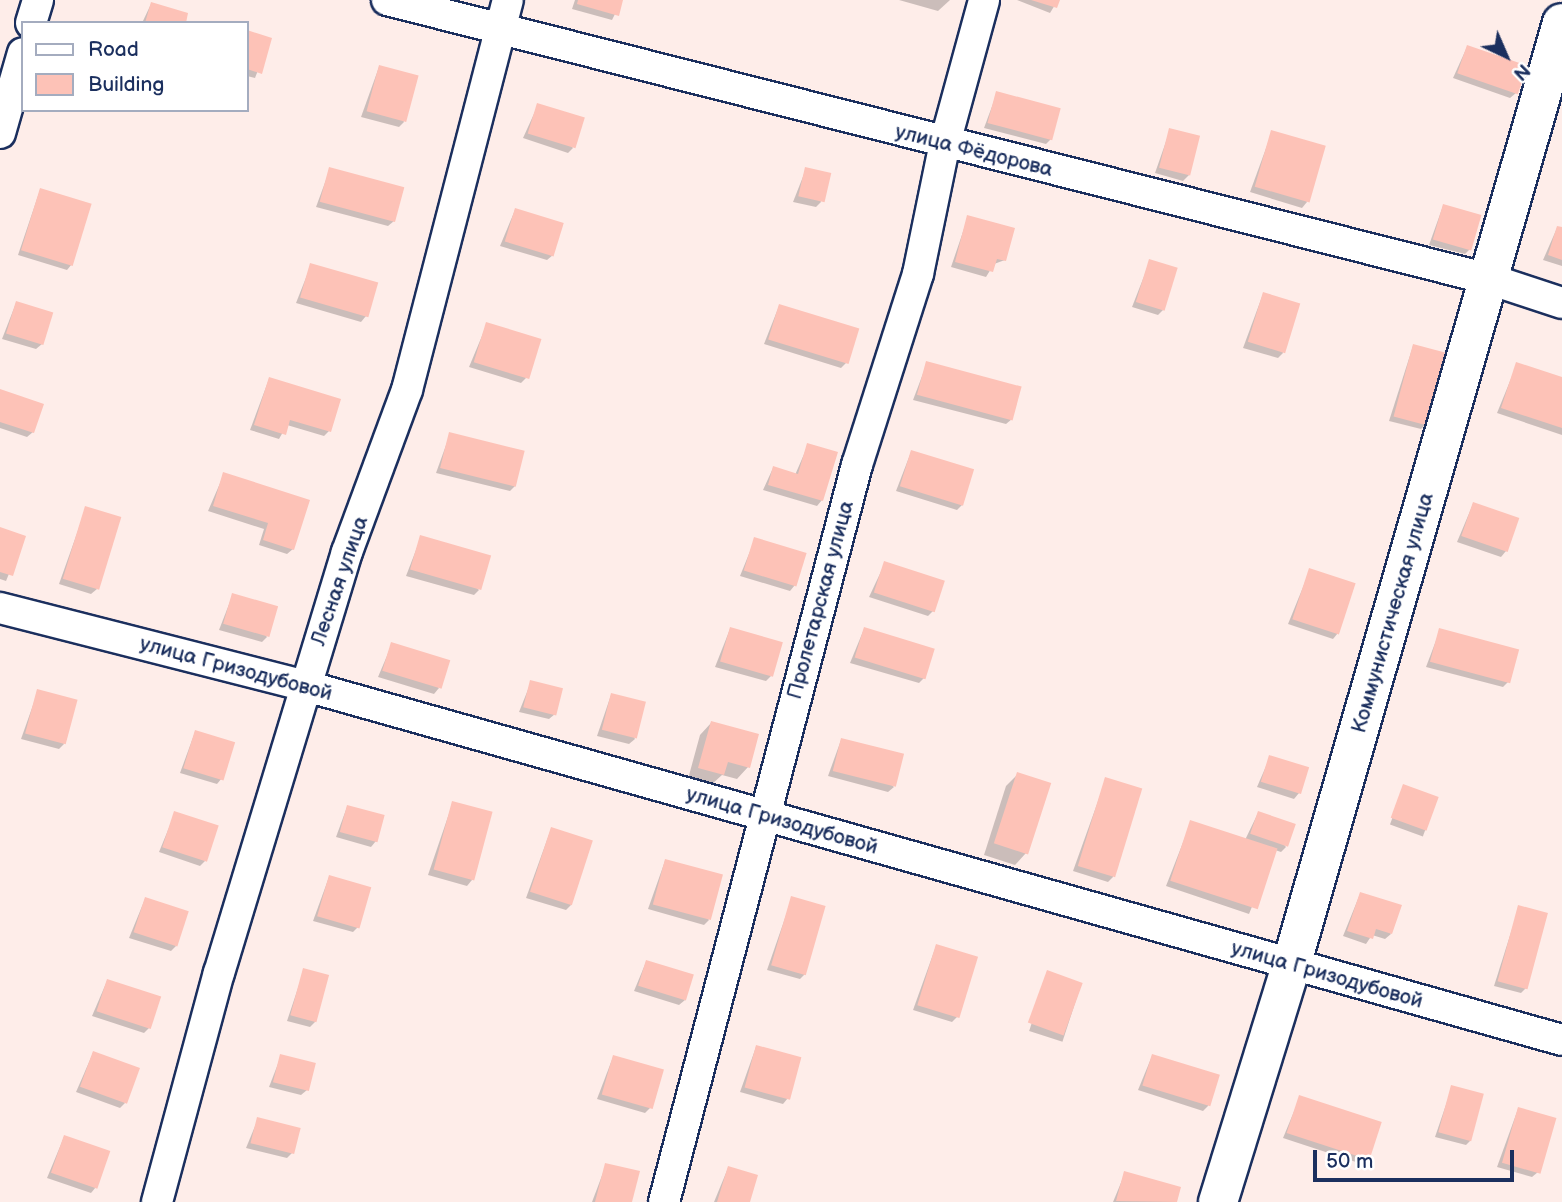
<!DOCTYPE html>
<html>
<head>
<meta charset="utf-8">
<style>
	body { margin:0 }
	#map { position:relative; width:1562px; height:1202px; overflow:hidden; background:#feede9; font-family:"Balsamiq Sans",sans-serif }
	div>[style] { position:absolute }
	.shadow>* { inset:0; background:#0003; transform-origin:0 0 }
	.building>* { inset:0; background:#fdc2b7; transform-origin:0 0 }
	.roads { filter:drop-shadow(2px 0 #1b2f5e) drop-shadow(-2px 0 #1b2f5e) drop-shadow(0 2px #1b2f5e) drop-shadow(0 -2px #1b2f5e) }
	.minor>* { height:30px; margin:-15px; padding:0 15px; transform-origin:15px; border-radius:15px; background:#fff }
	.tertiary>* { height:38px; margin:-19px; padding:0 19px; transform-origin:19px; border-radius:19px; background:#fff }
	span { translate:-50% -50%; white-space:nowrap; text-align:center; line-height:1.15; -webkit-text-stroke:5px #fff; paint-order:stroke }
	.street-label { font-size:21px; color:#1b2f5e }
	.legend { position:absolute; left:21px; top:21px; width:228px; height:91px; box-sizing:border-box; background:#fff; border:2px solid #a4acbf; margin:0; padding:9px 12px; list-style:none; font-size:21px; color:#1b2f5e }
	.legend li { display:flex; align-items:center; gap:14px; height:35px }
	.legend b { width:35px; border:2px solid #a4acbf }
	.north { position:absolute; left:1471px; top:21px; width:70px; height:70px; -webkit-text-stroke:5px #fff; paint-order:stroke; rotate:136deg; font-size:19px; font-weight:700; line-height:28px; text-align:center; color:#1b2f5e }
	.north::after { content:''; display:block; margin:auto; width:24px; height:32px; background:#1b2f5e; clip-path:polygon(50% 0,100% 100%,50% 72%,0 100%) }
	.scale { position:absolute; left:1313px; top:1150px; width:201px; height:32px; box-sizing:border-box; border:4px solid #1b2f5e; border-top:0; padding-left:9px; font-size:21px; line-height:24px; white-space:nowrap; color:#1b2f5e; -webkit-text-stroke:5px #fff; paint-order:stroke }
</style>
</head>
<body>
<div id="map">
	<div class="shadow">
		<i style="clip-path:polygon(575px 0,622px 0,612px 20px,572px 9px)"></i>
		<i style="clip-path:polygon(899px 0,950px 0,938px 11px)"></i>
		<i style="clip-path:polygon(1017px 0,1058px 0,1050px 13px)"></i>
		<i style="clip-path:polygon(151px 4px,184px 23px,142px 23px)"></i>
		<i style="clip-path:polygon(247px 32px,270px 39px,255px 78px,247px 76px)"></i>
		<i style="clip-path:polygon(1467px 47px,1516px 93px,1510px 98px,1453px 78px)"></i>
		<i style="clip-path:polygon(379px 67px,404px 122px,399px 127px,361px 117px)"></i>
		<i style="clip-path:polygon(997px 93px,1051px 139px,1046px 144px,984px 128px)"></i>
		<i style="clip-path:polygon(538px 105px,573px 148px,568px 153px,523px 138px)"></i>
		<i style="clip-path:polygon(1170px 130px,1189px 175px,1183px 181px,1155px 173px)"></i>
		<i style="clip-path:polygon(1272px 132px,1307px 202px,1302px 208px,1250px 192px)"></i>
		<i style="clip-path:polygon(330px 169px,394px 221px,388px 226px,316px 207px)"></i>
		<i style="clip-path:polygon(806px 169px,821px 202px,816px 207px,793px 202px)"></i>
		<i style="clip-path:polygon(40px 190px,72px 264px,67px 270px,18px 255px)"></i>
		<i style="clip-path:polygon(1443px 206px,1470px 249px,1465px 254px,1429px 245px)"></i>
		<i style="clip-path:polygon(515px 210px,553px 255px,547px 260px,500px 246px)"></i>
		<i style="clip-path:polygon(968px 217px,1005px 260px,994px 264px,986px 277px,951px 267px)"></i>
		<i style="clip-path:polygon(1557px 228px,1562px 229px,1562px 266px,1543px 260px)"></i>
		<i style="clip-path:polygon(1150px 261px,1163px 310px,1158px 315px,1132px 307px)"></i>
		<i style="clip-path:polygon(311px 265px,366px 316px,361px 322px,296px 303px)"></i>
		<i style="clip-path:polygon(1263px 294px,1283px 353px,1278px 358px,1243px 348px)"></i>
		<i style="clip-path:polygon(16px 303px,42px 344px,36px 349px,2px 339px)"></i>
		<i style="clip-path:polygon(779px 306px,846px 363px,841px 368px,764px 344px)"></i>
		<i style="clip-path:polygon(487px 324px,526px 378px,521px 383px,469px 367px)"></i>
		<i style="clip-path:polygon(1413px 346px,1426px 424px,1421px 429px,1389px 421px)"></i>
		<i style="clip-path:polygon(927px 363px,1012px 419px,1006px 424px,913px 400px)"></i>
		<i style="clip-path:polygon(1517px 364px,1562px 379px,1562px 435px,1497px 413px)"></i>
		<i style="clip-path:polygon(269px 379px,329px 431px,324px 436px,287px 425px,279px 439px,250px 430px)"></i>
		<i style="clip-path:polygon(0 391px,33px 432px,27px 437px,0 428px)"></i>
		<i style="clip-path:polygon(450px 434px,515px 486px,510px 491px,436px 473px)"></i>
		<i style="clip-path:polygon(808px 445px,822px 500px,817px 506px,763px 490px,773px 468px,795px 475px)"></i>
		<i style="clip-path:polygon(911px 452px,962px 505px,957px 510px,896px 491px)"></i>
		<i style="clip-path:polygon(224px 474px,293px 549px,287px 554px,259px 545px,264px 529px,208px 511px)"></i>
		<i style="clip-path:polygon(1473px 504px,1506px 551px,1501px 557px,1457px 542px)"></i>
		<i style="clip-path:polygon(86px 508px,97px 589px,91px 594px,59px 584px)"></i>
		<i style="clip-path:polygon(0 529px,24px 537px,6px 581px,0 579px)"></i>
		<i style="clip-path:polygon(421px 537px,479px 590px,474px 595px,406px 576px)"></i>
		<i style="clip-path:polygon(755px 539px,795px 585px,790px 591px,740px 576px)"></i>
		<i style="clip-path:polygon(885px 563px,933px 611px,928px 616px,869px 597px)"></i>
		<i style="clip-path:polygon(1310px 570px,1338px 633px,1333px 639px,1288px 624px)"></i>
		<i style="clip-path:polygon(233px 594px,267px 637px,262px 642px,219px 630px)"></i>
		<i style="clip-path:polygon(730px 629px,771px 676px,766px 681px,715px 667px)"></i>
		<i style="clip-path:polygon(864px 629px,924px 678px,919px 683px,850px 663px)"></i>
		<i style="clip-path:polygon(1440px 630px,1508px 682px,1503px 687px,1426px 667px)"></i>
		<i style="clip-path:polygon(392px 644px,439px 688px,434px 694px,378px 677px)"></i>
		<i style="clip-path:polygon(531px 682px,555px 714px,549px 719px,519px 712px)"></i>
		<i style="clip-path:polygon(38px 691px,64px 744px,59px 749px,21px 739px)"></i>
		<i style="clip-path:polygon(611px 695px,635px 739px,629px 744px,597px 736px)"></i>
		<i style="clip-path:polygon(711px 723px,748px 767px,737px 779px,722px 775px,711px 785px,688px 779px,700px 735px)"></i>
		<i style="clip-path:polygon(195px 732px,222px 778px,217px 784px,180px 773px)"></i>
		<i style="clip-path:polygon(841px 740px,894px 787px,888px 792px,828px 776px)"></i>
		<i style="clip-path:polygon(1270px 757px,1299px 793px,1294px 799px,1257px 787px)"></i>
		<i style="clip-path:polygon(1018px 774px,1026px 853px,1015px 865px,984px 855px,1006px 786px)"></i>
		<i style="clip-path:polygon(1106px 779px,1113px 877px,1108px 882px,1073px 871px)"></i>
		<i style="left:1404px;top:786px;width:35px;height:41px;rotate:20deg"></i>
		<i style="clip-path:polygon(453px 802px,472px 880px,467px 886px,428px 875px)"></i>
		<i style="clip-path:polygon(347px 807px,376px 841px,371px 847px,336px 837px)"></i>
		<i style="clip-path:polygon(175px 813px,206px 860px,200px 866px,159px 852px)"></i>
		<i style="clip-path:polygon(1258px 813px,1286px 847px,1281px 852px,1275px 850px,1249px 914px,1166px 886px,1191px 822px,1245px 840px)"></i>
		<i style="clip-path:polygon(551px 829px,571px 905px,566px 910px,526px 898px)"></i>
		<i style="clip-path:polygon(665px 861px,709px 920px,704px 925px,648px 909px)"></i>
		<i style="clip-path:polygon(329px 877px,358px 927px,353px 932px,313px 921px)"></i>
		<i style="clip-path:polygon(1360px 894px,1391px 934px,1385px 939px,1372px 935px,1366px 944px,1343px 936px)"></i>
		<i style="clip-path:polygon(792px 898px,805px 974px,800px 979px,767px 970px)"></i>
		<i style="clip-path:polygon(145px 899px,176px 946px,171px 951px,129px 938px)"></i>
		<i style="clip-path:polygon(1519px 907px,1526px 988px,1521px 993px,1494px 986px)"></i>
		<i style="clip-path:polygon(936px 946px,957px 1017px,952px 1022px,913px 1010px)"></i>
		<i style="clip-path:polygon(646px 962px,685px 1000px,679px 1005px,634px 991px)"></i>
		<i style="clip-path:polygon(304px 970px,315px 1022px,310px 1027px,287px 1021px)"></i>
		<i style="left:1048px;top:973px;width:35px;height:61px;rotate:18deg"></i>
		<i style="clip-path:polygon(107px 981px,149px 1028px,144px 1033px,92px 1016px)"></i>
		<i style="clip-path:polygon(756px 1047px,788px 1098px,783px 1104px,740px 1092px)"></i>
		<i style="clip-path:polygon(93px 1053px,125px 1103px,120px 1108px,76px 1092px)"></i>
		<i style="clip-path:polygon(281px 1056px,307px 1090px,301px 1095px,269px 1087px)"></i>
		<i style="clip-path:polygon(1152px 1056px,1217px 1076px,1208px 1106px,1203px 1111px,1138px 1090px)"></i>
		<i style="clip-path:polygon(613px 1057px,650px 1108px,645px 1113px,597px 1099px)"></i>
		<i style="clip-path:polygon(1452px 1087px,1471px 1140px,1466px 1145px,1435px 1137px)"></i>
		<i style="clip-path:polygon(1300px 1097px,1368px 1159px,1362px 1164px,1283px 1138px)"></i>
		<i style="clip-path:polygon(1518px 1109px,1538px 1172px,1532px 1177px,1497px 1167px)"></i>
		<i style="clip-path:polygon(258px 1119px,292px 1153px,287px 1158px,246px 1148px)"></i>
		<i style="clip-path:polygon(64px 1137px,96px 1187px,91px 1193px,47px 1178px)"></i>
		<i style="clip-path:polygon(606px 1165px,631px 1202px,592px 1202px)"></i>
		<i style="clip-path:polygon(728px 1168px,748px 1202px,714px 1202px)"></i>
		<i style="clip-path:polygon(1125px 1173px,1179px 1188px,1175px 1202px,1113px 1202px)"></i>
	</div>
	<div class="building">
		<i style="clip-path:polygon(578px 0,623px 0,619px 16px,577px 4px)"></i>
		<i style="clip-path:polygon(1031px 0,1060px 0,1057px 8px)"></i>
		<i style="clip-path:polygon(151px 2px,188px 13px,186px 23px,145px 23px)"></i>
		<i style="clip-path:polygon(247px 30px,272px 38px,262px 74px,247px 69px)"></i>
		<i style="left:1467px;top:45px;width:64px;height:30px;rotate:19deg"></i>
		<i style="left:379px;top:65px;width:41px;height:48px;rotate:15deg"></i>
		<i style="left:996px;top:91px;width:67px;height:33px;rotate:15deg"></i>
		<i style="left:537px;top:103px;width:50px;height:32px;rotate:17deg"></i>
		<i style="left:1169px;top:128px;width:32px;height:41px;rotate:14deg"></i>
		<i style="left:1271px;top:130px;width:57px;height:59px;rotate:16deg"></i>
		<i style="left:329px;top:167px;width:78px;height:36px;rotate:15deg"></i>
		<i style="left:805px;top:167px;width:27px;height:30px;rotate:13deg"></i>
		<i style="left:40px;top:188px;width:54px;height:65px;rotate:17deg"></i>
		<i style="left:1443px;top:204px;width:40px;height:37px;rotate:16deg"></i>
		<i style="left:515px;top:208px;width:51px;height:35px;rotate:17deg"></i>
		<i style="clip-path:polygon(967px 215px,1015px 228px,1006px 261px,997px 259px,993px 272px,955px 262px)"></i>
		<i style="clip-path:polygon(1557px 226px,1562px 227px,1562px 260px,1548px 255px)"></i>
		<i style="left:1149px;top:259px;width:30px;height:45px;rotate:17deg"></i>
		<i style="left:310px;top:263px;width:71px;height:36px;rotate:16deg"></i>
		<i style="left:1263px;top:292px;width:39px;height:52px;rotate:17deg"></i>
		<i style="left:16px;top:301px;width:39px;height:34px;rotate:17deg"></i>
		<i style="left:779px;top:304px;width:84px;height:37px;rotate:17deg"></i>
		<i style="left:486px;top:322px;width:58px;height:42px;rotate:17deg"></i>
		<i style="left:1413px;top:344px;width:35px;height:75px;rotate:15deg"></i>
		<i style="left:926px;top:361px;width:99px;height:35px;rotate:15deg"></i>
		<i style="clip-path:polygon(1516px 362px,1562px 377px,1562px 428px,1501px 408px)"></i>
		<i style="clip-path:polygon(269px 377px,341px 399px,331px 432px,290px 420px,286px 435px,254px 425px)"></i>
		<i style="clip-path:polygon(0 389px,44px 404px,34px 433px,0 422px)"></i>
		<i style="left:449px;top:432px;width:78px;height:37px;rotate:14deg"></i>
		<i style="clip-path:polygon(807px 443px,838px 452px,823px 501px,768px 485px,773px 466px,798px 474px)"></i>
		<i style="left:911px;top:450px;width:66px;height:38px;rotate:17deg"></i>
		<i style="clip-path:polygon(223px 472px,310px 500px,294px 550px,263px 540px,268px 523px,213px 506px)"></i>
		<i style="left:1473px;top:502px;width:49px;height:36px;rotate:19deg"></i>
		<i style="left:85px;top:506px;width:38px;height:76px;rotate:17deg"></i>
		<i style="clip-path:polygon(0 527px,26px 536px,13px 576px,0 572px)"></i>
		<i style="left:420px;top:535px;width:74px;height:36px;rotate:16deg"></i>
		<i style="left:754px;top:537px;width:55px;height:35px;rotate:17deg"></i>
		<i style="left:884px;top:561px;width:64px;height:33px;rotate:18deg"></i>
		<i style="left:1309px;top:568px;width:49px;height:54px;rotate:18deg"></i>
		<i style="left:232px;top:593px;width:48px;height:32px;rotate:16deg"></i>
		<i style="left:730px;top:627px;width:55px;height:36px;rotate:16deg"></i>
		<i style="left:864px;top:627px;width:74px;height:32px;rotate:17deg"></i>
		<i style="left:1439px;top:628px;width:83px;height:35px;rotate:15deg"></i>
		<i style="left:391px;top:642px;width:62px;height:30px;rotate:17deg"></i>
		<i style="left:530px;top:680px;width:34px;height:28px;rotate:14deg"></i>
		<i style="left:37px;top:689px;width:42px;height:46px;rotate:15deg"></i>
		<i style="left:611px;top:693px;width:36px;height:38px;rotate:14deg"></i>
		<i style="clip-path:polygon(711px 721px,759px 734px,750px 768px,728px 762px,724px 775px,698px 768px)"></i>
		<i style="left:195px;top:730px;width:42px;height:40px;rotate:17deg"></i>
		<i style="left:841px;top:738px;width:65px;height:34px;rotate:14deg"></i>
		<i style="left:1269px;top:755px;width:42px;height:28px;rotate:17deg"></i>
		<i style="left:1017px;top:772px;width:36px;height:75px;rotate:18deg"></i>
		<i style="left:1105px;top:777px;width:39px;height:93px;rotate:17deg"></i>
		<i style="left:1403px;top:784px;width:38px;height:36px;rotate:20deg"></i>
		<i style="left:452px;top:801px;width:42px;height:71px;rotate:15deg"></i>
		<i style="left:347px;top:805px;width:39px;height:28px;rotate:15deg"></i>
		<i style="left:174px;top:811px;width:47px;height:38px;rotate:18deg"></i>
		<i style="left:1258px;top:811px;width:40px;height:24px;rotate:19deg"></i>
		<i style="left:1190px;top:820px;width:92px;height:64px;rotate:18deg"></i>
		<i style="left:551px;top:827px;width:44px;height:68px;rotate:18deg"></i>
		<i style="left:665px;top:859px;width:60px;height:47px;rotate:15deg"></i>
		<i style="left:329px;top:875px;width:44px;height:43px;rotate:16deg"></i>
		<i style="clip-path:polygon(1360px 892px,1402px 905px,1392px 934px,1376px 929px,1373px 939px,1347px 931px)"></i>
		<i style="left:791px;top:896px;width:36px;height:72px;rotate:16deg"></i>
		<i style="left:145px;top:897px;width:46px;height:37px;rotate:18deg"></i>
		<i style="left:1518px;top:905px;width:31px;height:79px;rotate:15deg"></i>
		<i style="left:936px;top:944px;width:44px;height:64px;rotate:17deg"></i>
		<i style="left:646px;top:960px;width:50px;height:27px;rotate:17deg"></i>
		<i style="left:303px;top:968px;width:27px;height:49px;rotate:15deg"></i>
		<i style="left:1047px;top:970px;width:38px;height:56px;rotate:20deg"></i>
		<i style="left:107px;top:979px;width:57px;height:34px;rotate:18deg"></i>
		<i style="left:756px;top:1045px;width:47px;height:44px;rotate:15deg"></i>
		<i style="left:93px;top:1051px;width:50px;height:38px;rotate:20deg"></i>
		<i style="left:280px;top:1054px;width:37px;height:29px;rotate:14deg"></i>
		<i style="left:1152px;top:1054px;width:71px;height:33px;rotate:17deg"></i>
		<i style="left:613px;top:1055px;width:53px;height:41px;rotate:16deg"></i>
		<i style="left:1451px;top:1085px;width:34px;height:49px;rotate:15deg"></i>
		<i style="left:1299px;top:1095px;width:87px;height:40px;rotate:18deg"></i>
		<i style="left:1518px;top:1107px;width:40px;height:58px;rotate:16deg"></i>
		<i style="left:257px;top:1117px;width:45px;height:27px;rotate:14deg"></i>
		<i style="left:64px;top:1135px;width:49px;height:40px;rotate:19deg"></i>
		<i style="clip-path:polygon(605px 1163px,640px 1171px,632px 1202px,595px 1202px)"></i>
		<i style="clip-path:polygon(728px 1166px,758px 1175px,750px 1202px,717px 1202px)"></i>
		<i style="clip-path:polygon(1124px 1171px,1181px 1187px,1177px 1202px,1116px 1201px)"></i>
	</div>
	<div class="roads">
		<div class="minor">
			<i style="left:387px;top:0;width:1137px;rotate:14.21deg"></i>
			<i style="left:1489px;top:279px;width:77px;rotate:18.2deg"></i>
			<i style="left:31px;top:23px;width:24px;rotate:-73deg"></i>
			<i style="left:0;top:133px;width:83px;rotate:-74deg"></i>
			<i style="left:0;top:608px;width:316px;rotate:14.3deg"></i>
			<i style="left:306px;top:686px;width:1305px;rotate:15.74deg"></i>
			<i style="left:157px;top:1202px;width:237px;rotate:-74.9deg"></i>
			<i style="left:219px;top:973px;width:440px;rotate:-73.1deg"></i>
			<i style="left:347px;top:552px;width:173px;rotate:-69.7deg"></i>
			<i style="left:407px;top:390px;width:403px;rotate:-75.5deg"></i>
			<i style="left:664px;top:1202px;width:762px;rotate:-75.33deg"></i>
			<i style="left:857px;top:465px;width:201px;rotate:-72.3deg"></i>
			<i style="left:918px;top:274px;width:134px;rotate:-78.4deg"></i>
			<i style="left:945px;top:143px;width:148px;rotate:-74.7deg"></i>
		</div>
		<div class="tertiary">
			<i style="left:1218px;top:1202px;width:247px;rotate:-72.8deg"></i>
			<i style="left:1291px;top:966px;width:981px;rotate:-73.97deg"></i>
		</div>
	</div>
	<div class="street-label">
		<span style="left:974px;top:151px;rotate:14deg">улица Фёдорова</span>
		<span style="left:340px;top:581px;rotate:-71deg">Лесная улица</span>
		<span style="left:821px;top:600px;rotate:-75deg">Пролетарская улица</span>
		<span style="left:1393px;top:613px;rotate:-74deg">Коммунистическая улица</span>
		<span style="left:236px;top:669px;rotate:15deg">улица Гризодубовой</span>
		<span style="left:782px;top:821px;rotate:16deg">улица Гризодубовой</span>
		<span style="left:1327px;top:975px;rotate:16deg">улица Гризодубовой</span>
	</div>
	<ul class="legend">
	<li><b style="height:9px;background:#fff"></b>Road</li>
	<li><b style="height:19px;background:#fdc2b7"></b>Building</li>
	</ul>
	<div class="north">N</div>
	<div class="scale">50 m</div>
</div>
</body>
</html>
